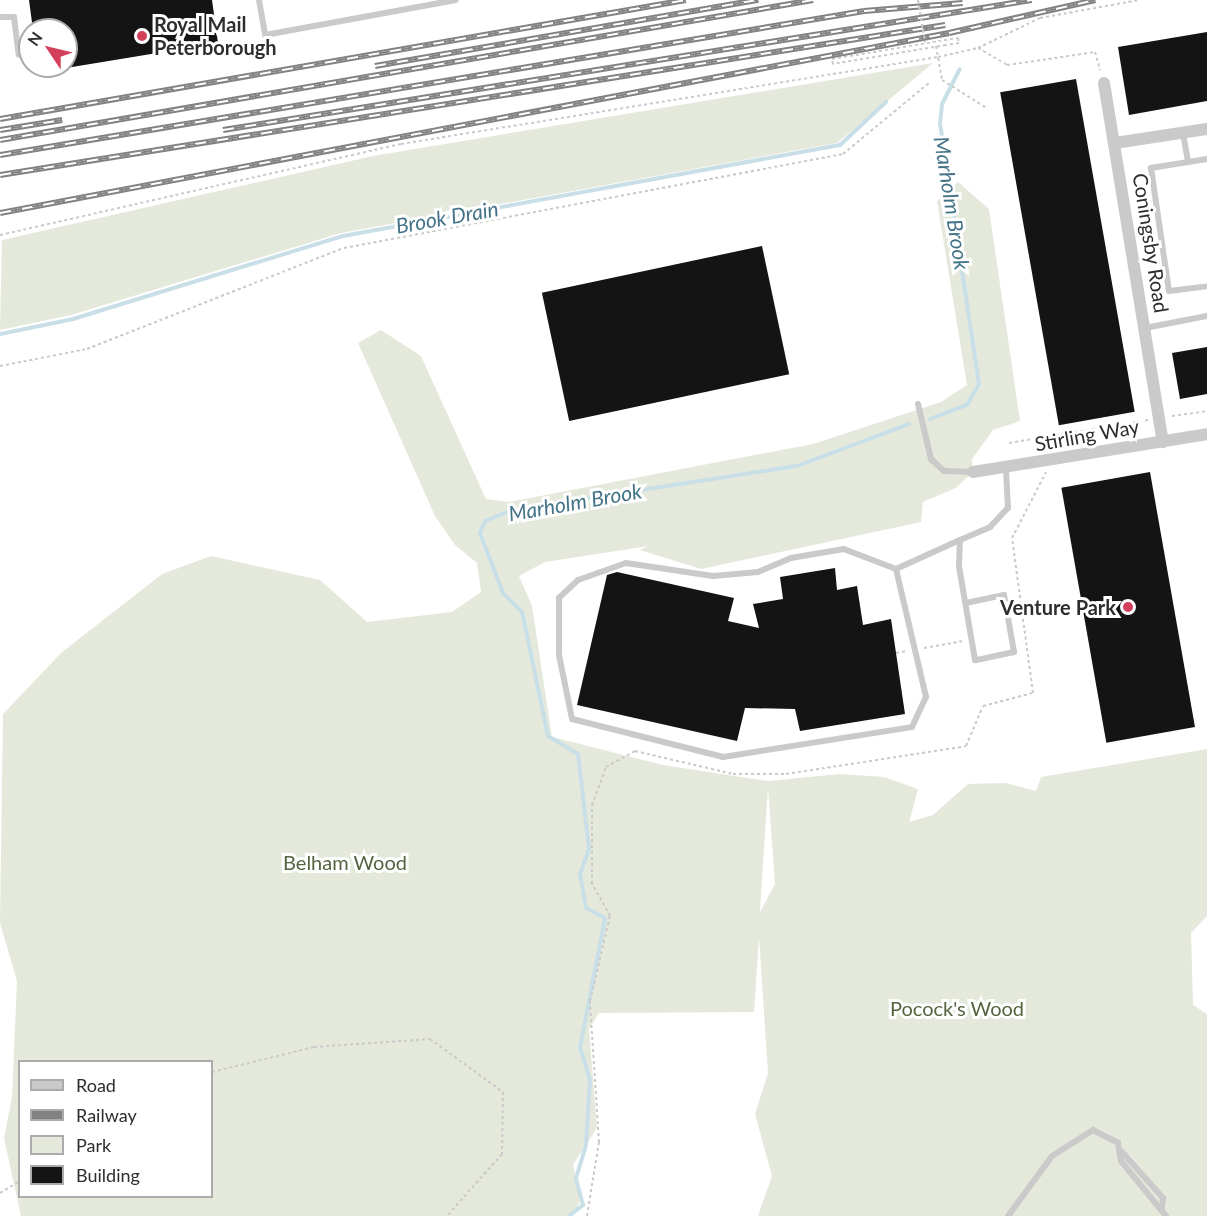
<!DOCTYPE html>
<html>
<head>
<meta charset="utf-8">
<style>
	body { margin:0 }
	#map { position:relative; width:1207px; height:1216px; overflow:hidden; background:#fff; font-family:Lato,sans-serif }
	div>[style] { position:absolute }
	.green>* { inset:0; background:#e4e9dc }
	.stream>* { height:4px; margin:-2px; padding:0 2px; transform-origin:2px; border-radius:2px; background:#c9dfe7 }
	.building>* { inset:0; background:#141414; transform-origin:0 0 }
	.path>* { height:2px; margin-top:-1px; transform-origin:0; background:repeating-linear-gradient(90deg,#cacaca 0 3px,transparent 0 6px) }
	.service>* { height:6px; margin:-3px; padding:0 3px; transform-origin:3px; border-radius:3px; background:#cacaca }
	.minor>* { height:12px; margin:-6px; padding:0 6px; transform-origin:6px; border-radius:6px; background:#cacaca }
	.rail>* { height:6px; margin-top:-3px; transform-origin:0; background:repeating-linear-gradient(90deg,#fff 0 11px,#828282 0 22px); box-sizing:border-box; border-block:2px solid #828282 }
	.path-bridge>* { height:2px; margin-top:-1px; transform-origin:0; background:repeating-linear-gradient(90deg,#cacaca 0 3px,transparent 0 6px) }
	.dots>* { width:16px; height:16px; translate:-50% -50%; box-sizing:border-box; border:3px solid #fff; border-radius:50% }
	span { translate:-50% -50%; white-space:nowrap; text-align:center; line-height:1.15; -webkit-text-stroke:6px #fff; paint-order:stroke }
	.poi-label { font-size:20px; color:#2d2d2d; font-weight:700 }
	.left { translate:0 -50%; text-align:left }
	.right { translate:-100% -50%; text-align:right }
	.street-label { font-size:20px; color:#2d2d2d }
	.park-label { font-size:20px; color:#54643f }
	.water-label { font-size:21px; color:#437387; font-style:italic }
	.legend { position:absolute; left:18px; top:1060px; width:195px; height:138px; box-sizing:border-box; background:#fff; border:2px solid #ababab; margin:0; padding:8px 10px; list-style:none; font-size:18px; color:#2d2d2d }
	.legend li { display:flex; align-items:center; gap:12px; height:30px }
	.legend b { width:30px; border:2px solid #ababab }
	.north { position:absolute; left:18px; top:18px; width:60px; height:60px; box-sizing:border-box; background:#fff; border:2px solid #ababab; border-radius:50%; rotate:305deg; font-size:16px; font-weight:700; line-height:24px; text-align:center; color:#2d2d2d }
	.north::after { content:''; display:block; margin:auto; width:21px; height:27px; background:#d43f59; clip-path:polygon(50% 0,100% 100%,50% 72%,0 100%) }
</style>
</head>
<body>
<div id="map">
	<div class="green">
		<i style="clip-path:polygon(933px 63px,837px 143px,341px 233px,71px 315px,0 330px,2px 240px,373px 156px)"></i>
		<i style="clip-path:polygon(evenodd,958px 182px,989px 209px,1020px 421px,993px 430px,972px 459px,973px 472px,956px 488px,923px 502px,921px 522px,701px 569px,640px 550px,649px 546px,545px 562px,519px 576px,532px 606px,552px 737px,663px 765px,768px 781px,840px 774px,884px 777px,918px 789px,909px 822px,933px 815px,968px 784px,1005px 783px,1036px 791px,1041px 777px,1207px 749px,1207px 916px,1191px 933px,1193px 1005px,1207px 1014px,1207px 1216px,758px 1216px,772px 1176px,755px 1114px,768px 1073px,759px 937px,754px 1012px,599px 1013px,589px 1029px,597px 1128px,573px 1165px,581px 1199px,573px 1216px,21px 1216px,4px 1138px,12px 1097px,17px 981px,0 923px,3px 714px,61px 653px,162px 574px,211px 556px,320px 580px,367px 622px,452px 612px,481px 592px,477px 563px,455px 545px,435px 516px,358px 343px,381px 330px,421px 356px,486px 499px,509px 502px,813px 444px,941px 402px,967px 385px,937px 201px,958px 182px,768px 787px,775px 884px,760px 912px,760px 911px,768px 787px,958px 182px,20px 1062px,212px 1062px,212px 1196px,20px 1196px,20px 1062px)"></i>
	</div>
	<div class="stream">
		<i style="left:0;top:334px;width:75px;rotate:-11.6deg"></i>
		<i style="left:73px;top:319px;width:282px;rotate:-17.1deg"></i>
		<i style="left:343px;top:236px;width:505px;rotate:-10.38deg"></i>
		<i style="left:840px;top:145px;width:63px;rotate:-43.1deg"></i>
		<i style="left:930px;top:419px;width:40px;rotate:-21deg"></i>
		<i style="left:967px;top:405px;width:24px;rotate:-60deg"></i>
		<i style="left:979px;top:384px;width:263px;rotate:-98.5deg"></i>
		<i style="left:940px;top:124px;width:20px;rotate:-84deg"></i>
		<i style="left:942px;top:104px;width:39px;rotate:-63deg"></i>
		<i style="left:569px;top:1216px;width:18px;rotate:-38deg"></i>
		<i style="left:583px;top:1205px;width:28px;rotate:-105deg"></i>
		<i style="left:576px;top:1178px;width:34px;rotate:-73deg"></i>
		<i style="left:586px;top:1145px;width:65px;rotate:-86.5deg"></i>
		<i style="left:590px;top:1080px;width:34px;rotate:-107deg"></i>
		<i style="left:580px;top:1048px;width:132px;rotate:-79.1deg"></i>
		<i style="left:605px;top:918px;width:21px;rotate:-152deg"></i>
		<i style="left:586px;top:908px;width:35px;rotate:-100deg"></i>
		<i style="left:580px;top:874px;width:27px;rotate:-70deg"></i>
		<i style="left:589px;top:849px;width:96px;rotate:-96.6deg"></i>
		<i style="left:578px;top:754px;width:35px;rotate:-149deg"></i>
		<i style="left:548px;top:736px;width:127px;rotate:-101.8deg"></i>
		<i style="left:522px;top:612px;width:27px;rotate:-135deg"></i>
		<i style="left:503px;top:593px;width:64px;rotate:-111deg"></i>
		<i style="left:480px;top:533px;width:13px;rotate:-67deg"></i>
		<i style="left:485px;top:521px;width:29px;rotate:-22deg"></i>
		<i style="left:512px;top:510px;width:288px;rotate:-8.8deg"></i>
		<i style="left:797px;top:466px;width:120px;rotate:-20.6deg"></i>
	</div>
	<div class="building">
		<i style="clip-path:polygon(29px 0,212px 0,218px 43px,66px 68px,66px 30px,33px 30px)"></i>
		<i style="clip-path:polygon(1207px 32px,1207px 101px,1129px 115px,1118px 47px)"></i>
		<i style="left:1076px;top:79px;width:338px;height:77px;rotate:80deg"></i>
		<i style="left:762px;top:246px;width:131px;height:225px;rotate:78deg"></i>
		<i style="clip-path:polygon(1207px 347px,1207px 394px,1180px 399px,1172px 353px)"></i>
		<i style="left:1150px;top:472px;width:259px;height:90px;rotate:80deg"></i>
		<i style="clip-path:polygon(835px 568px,837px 590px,857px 586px,863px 625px,891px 619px,905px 714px,800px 731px,795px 709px,745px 708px,737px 741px,577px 705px,607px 575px,617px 572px,734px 598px,728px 621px,759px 628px,753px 604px,783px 599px,780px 577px)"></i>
	</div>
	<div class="path">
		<i style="left:958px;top:38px;width:5px;rotate:79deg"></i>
		<i style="left:959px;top:43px;width:13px;rotate:171deg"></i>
		<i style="left:946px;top:45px;width:115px;rotate:170.5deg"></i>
		<i style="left:833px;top:64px;width:5px;rotate:-101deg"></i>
		<i style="left:832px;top:59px;width:128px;rotate:-9.5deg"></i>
		<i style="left:936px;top:46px;width:35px;rotate:80deg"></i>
		<i style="left:942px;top:80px;width:51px;rotate:32.1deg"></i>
		<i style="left:978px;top:48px;width:34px;rotate:30deg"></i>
		<i style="left:1007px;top:65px;width:89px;rotate:-8.4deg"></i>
		<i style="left:1095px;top:52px;width:19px;rotate:74deg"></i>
		<i style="left:0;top:235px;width:411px;rotate:-12.8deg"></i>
		<i style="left:401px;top:144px;width:544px;rotate:-9.2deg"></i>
		<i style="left:938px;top:57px;width:41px;rotate:-12.7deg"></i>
		<i style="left:978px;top:48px;width:69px;rotate:-25.8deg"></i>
		<i style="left:1040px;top:18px;width:101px;rotate:-10.3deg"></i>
		<i style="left:0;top:366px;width:89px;rotate:-11.1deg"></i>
		<i style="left:87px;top:349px;width:276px;rotate:-21.5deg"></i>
		<i style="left:344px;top:248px;width:508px;rotate:-10.67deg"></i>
		<i style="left:843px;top:154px;width:113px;rotate:-39.6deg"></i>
		<i style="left:1172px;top:416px;width:35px;rotate:-8deg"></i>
		<i style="left:1009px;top:443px;width:141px;rotate:-9.4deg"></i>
		<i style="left:924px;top:648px;width:40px;rotate:-10deg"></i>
		<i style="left:896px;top:653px;width:11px;rotate:-10deg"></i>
		<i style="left:212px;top:1072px;width:105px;rotate:-13.8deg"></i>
		<i style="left:314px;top:1047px;width:116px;rotate:-3.9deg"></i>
		<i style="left:430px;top:1039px;width:90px;rotate:36deg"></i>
		<i style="left:503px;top:1092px;width:62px;rotate:90.9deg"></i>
		<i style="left:502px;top:1154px;width:83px;rotate:131.6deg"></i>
		<i style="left:0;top:1193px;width:23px;rotate:-31deg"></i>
		<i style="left:587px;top:1216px;width:75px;rotate:-80.8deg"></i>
		<i style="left:599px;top:1142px;width:141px;rotate:-93.7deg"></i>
		<i style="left:590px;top:1001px;width:87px;rotate:-76.8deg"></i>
		<i style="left:610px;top:916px;width:37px;rotate:-119deg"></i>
		<i style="left:592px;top:884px;width:79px;rotate:-90deg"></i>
		<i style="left:592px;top:805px;width:40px;rotate:-69.8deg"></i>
		<i style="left:606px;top:767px;width:33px;rotate:-29deg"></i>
		<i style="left:635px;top:751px;width:101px;rotate:13.2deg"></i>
		<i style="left:733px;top:774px;width:53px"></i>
		<i style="left:786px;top:774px;width:182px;rotate:-8.8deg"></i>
		<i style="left:966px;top:746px;width:43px;rotate:-67deg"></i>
		<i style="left:983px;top:706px;width:52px;rotate:-14.6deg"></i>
		<i style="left:1033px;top:693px;width:156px;rotate:-97.7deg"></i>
		<i style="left:1012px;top:538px;width:74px;rotate:-62.7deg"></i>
	</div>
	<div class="service">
		<i style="left:259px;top:0;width:36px;rotate:80deg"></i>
		<i style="left:265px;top:35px;width:194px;rotate:-10.4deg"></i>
		<i style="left:0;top:17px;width:14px"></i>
		<i style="left:14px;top:17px;width:38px;rotate:83deg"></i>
		<i style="left:1183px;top:133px;width:29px;rotate:80deg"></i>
		<i style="left:1207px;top:159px;width:57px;rotate:170.9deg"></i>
		<i style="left:1151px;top:168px;width:124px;rotate:81.7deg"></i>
		<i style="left:1169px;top:291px;width:38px;rotate:-7deg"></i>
		<i style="left:1145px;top:328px;width:63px;rotate:-11deg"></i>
		<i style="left:918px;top:404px;width:57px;rotate:76.7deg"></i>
		<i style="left:931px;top:459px;width:18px;rotate:43deg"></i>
		<i style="left:944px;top:471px;width:29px;rotate:2deg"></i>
		<i style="left:896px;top:569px;width:56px;rotate:-159deg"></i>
		<i style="left:844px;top:549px;width:54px;rotate:170.4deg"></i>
		<i style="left:791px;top:558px;width:36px;rotate:157deg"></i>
		<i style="left:758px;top:572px;width:45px;rotate:174.9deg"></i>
		<i style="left:713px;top:576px;width:88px;rotate:-171.5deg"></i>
		<i style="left:626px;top:563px;width:51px;rotate:160.5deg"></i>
		<i style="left:578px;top:580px;width:26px;rotate:137deg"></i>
		<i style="left:559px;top:598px;width:57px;rotate:90deg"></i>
		<i style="left:559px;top:655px;width:65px;rotate:78.5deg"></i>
		<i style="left:572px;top:719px;width:156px;rotate:14.1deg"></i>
		<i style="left:723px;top:757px;width:191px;rotate:-9deg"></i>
		<i style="left:912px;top:727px;width:33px;rotate:-65deg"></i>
		<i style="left:926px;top:697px;width:131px;rotate:-103.2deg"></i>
		<i style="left:896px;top:569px;width:70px;rotate:-24.4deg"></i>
		<i style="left:966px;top:603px;width:39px;rotate:-12deg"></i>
		<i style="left:1004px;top:595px;width:58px;rotate:80deg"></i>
		<i style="left:1014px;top:652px;width:40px;rotate:168deg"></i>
		<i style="left:975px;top:660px;width:95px;rotate:-99.7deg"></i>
		<i style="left:959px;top:566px;width:26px;rotate:-88deg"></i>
		<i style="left:960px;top:540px;width:33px;rotate:-23deg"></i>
		<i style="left:990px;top:527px;width:26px;rotate:-47deg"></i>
		<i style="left:1008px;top:508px;width:39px;rotate:-93deg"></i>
		<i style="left:1122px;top:1152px;width:62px;rotate:48.3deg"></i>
		<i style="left:1163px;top:1198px;width:10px;rotate:96deg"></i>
		<i style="left:1008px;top:1216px;width:74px;rotate:-53.7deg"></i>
		<i style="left:1052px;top:1156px;width:49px;rotate:-32.4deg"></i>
		<i style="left:1093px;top:1130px;width:28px;rotate:27deg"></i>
		<i style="left:1118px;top:1143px;width:18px;rotate:81deg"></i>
		<i style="left:1121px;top:1161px;width:71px;rotate:50.7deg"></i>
	</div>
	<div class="minor">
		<i style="left:1104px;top:83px;width:364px;rotate:80.7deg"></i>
		<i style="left:1115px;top:143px;width:93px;rotate:-8.7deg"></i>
		<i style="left:973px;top:472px;width:237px;rotate:-9.2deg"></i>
	</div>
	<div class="rail">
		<i style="left:375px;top:66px;width:389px;rotate:-9.8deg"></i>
		<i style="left:0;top:119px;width:696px;rotate:-9.84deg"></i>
		<i style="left:0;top:130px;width:63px;rotate:-9.2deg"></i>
		<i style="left:223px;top:130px;width:819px;rotate:-9.13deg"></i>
		<i style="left:0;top:140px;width:825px;rotate:-9.77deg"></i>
		<i style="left:0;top:155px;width:876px;rotate:-9.46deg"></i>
		<i style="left:864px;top:11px;width:99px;rotate:-4.6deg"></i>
		<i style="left:0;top:175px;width:957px;rotate:-9.02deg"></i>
		<i style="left:0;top:213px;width:966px;rotate:-10.74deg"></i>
		<i style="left:949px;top:33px;width:150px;rotate:-12.7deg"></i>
	</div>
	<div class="path-bridge">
		<i style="left:918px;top:0;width:43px;rotate:80.5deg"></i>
	</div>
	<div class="dots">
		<i style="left:142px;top:36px;background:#d43f59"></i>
		<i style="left:1128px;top:607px;background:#d43f59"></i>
	</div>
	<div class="poi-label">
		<span class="left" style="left:154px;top:36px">Royal Mail<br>Peterborough</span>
		<span class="right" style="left:1116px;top:607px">Venture Park</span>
	</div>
	<div class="street-label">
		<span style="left:1151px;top:243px;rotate:81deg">Coningsby Road</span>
		<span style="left:1087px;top:435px;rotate:-10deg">Stirling Way</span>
	</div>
	<div class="park-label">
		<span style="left:345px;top:862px">Belham Wood</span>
		<span style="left:957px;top:1008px">Pocock's Wood</span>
	</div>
	<div class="water-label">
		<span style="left:952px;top:203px;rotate:81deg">Marholm Brook</span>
		<span style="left:447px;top:217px;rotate:-10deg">Brook Drain</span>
		<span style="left:575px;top:502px;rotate:-10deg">Marholm Brook</span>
	</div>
	<ul class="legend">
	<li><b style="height:8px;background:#cacaca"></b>Road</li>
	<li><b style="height:8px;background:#828282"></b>Railway</li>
	<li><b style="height:16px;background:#e4e9dc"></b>Park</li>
	<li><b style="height:16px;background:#141414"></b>Building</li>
	</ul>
	<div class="north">N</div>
</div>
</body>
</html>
